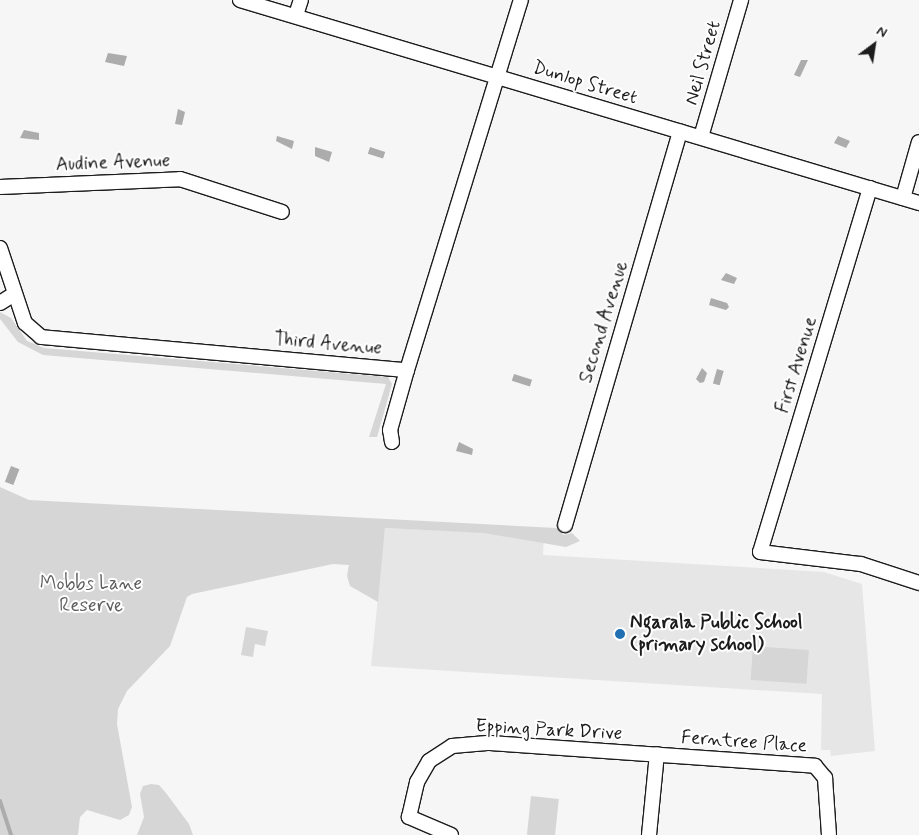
<!DOCTYPE html>
<html>
<head>
<meta charset="utf-8">
<style>
	body { margin:0 }
	#map { position:relative; width:919px; height:835px; overflow:hidden; background:#f6f6f6; font-family:Mynerve,sans-serif }
	div>[style] { position:absolute }
	.built>* { inset:0; background:#e6e6e6 }
	.green>* { inset:0; background:#d6d6d6; transform-origin:0 0 }
	.water>* { inset:0; background:#acacac; transform-origin:0 0 }
	.stream>* { height:4px; margin:-2px; padding:0 2px; transform-origin:2px; border-radius:2px; background:#acacac }
	.roads { filter:drop-shadow(1px 0 #1c1c1c) drop-shadow(-1px 0 #1c1c1c) drop-shadow(0 1px #1c1c1c) drop-shadow(0 -1px #1c1c1c) }
	.minor>* { height:14px; margin:-7px; padding:0 7px; transform-origin:7px; border-radius:7px; background:#fff }
	.dots>* { width:14px; height:14px; translate:-50% -50%; box-sizing:border-box; border:2px solid #fff; border-radius:50% }
	span { translate:-50% -50%; white-space:nowrap; text-align:center; line-height:1.15; -webkit-text-stroke:4px #fff; paint-order:stroke }
	.street-label { font-size:19px; color:#1c1c1c }
	.park-label { font-size:19px; color:#5d5d5d }
	.poi-label { font-size:19px; color:#1c1c1c; font-weight:700 }
	.left { translate:0 -50%; text-align:left }
	.north { position:absolute; left:849px; top:20px; width:50px; height:50px; -webkit-text-stroke:4px #fff; paint-order:stroke; rotate:31deg; font-size:14px; font-weight:700; line-height:20px; text-align:center; color:#1c1c1c }
	.north::after { content:''; display:block; margin:auto; width:18px; height:22px; background:#1c1c1c; clip-path:polygon(50% 0,100% 100%,50% 72%,0 100%) }
</style>
</head>
<body>
<div id="map">
	<div class="built">
		<i style="clip-path:polygon(385px 528px,544px 535px,543px 555px,824px 572px,862px 584px,875px 751px,831px 756px,830px 750px,821px 750px,822px 694px,371px 666px)"></i>
	</div>
	<div class="green">
		<i style="clip-path:polygon(0 312px,11px 318px,27px 341px,44px 348px,388px 377px,392px 384px,377px 437px,369px 437px,386px 384px,43px 355px,18px 342px,0 319px)"></i>
		<i style="clip-path:polygon(0 487px,29px 500px,556px 528px,564px 535px,572px 533px,580px 541px,566px 547px,484px 533px,385px 528px,378px 602px,350px 586px,347px 576px,349px 565px,333px 564px,192px 594px,187px 597px,170px 646px,127px 691px,118px 709px,117px 724px,132px 807px,129px 815px,120px 820px,87px 810px,80px 817px,78px 835px,0 835px)"></i>
		<i style="clip-path:polygon(246px 627px,268px 631px,265px 646px,255px 644px,253px 657px,241px 655px)"></i>
		<i style="left:753px;top:646px;width:56px;height:34px;rotate:4deg"></i>
		<i style="clip-path:polygon(151px 784px,159px 785px,166px 793px,189px 824px,193px 835px,137px 835px,144px 817px,140px 794px,143px 786px)"></i>
		<i style="left:531px;top:796px;width:28px;height:39px;rotate:6deg"></i>
	</div>
	<div class="water">
		<i style="clip-path:polygon(108px 53px,127px 56px,124px 66px,105px 62px)"></i>
		<i style="clip-path:polygon(801px 60px,808px 60px,800px 77px,794px 75px)"></i>
		<i style="clip-path:polygon(178px 109px,185px 112px,182px 125px,175px 124px)"></i>
		<i style="clip-path:polygon(24px 130px,39px 133px,39px 140px,20px 138px)"></i>
		<i style="clip-path:polygon(277px 136px,294px 141px,292px 149px,276px 141px)"></i>
		<i style="clip-path:polygon(838px 136px,850px 141px,846px 148px,834px 143px)"></i>
		<i style="clip-path:polygon(315px 147px,332px 152px,329px 162px,315px 156px)"></i>
		<i style="left:370px;top:147px;width:16px;height:7px;rotate:18deg"></i>
		<i style="clip-path:polygon(726px 273px,737px 278px,734px 284px,721px 280px)"></i>
		<i style="clip-path:polygon(711px 298px,727px 303px,729px 307px,726px 310px,709px 305px)"></i>
		<i style="clip-path:polygon(702px 368px,707px 373px,704px 382px,700px 383px,696px 379px)"></i>
		<i style="left:717px;top:369px;width:7px;height:15px;rotate:16deg"></i>
		<i style="left:514px;top:374px;width:19px;height:7px;rotate:18deg"></i>
		<i style="clip-path:polygon(459px 442px,473px 449px,472px 455px,456px 451px)"></i>
		<i style="left:11px;top:466px;width:9px;height:17px;rotate:21deg"></i>
	</div>
	<div class="stream">
		<i style="left:0;top:801px;width:36px;rotate:72deg"></i>
	</div>
	<div class="roads">
		<div class="minor">
			<i style="left:240px;top:0;width:709px;rotate:16.65deg"></i>
			<i style="left:296px;top:15px;width:16px;rotate:-72deg"></i>
			<i style="left:701px;top:137px;width:143px;rotate:-73.7deg"></i>
			<i style="left:0;top:187px;width:180px;rotate:-2.5deg"></i>
			<i style="left:180px;top:179px;width:107px;rotate:17.9deg"></i>
			<i style="left:870px;top:188px;width:380px;rotate:106.8deg"></i>
			<i style="left:760px;top:552px;width:102px;rotate:6.8deg"></i>
			<i style="left:861px;top:564px;width:61px;rotate:18.1deg"></i>
			<i style="left:903px;top:198px;width:58px;rotate:-74.1deg"></i>
			<i style="left:0;top:248px;width:79px;rotate:71.6deg"></i>
			<i style="left:25px;top:323px;width:21px;rotate:41deg"></i>
			<i style="left:41px;top:337px;width:367px;rotate:5.2deg"></i>
			<i style="left:0;top:303px;width:15px;rotate:-32deg"></i>
			<i style="left:392px;top:442px;width:12px;rotate:-99deg"></i>
			<i style="left:390px;top:430px;width:62px;rotate:-74.2deg"></i>
			<i style="left:407px;top:370px;width:387px;rotate:-72.9deg"></i>
			<i style="left:565px;top:525px;width:410px;rotate:-73.7deg"></i>
			<i style="left:451px;top:835px;width:46px;rotate:-156.8deg"></i>
			<i style="left:409px;top:817px;width:36px;rotate:-77deg"></i>
			<i style="left:417px;top:782px;width:24px;rotate:-60deg"></i>
			<i style="left:429px;top:761px;width:27px;rotate:-33deg"></i>
			<i style="left:452px;top:746px;width:38px;rotate:-5deg"></i>
			<i style="left:490px;top:743px;width:326px;rotate:4deg"></i>
			<i style="left:815px;top:766px;width:16px;rotate:50deg"></i>
			<i style="left:825px;top:778px;width:57px;rotate:86deg"></i>
			<i style="left:649px;top:835px;width:81px;rotate:-84.4deg"></i>
		</div>
	</div>
	<div class="dots">
		<i style="left:620px;top:634px;background:#1f6fb2"></i>
	</div>
	<div class="street-label">
		<span style="left:703px;top:63px;rotate:-74deg">Neil Street</span>
		<span style="left:585px;top:83px;rotate:17deg">Dunlop Street</span>
		<span style="left:113px;top:163px;rotate:-2deg">Audine Avenue</span>
		<span style="left:604px;top:322px;rotate:-73deg">Second Avenue</span>
		<span style="left:328px;top:344px;rotate:5deg">Third Avenue</span>
		<span style="left:797px;top:365px;rotate:-73deg">First Avenue</span>
		<span style="left:549px;top:730px;rotate:3deg">Epping Park Drive</span>
		<span style="left:744px;top:742px;rotate:4deg">Ferntree Place</span>
	</div>
	<div class="park-label">
		<span style="left:91px;top:595px">Mobbs Lane<br>Reserve</span>
	</div>
	<div class="poi-label">
		<span class="left" style="left:630px;top:634px">Ngarala Public School<br>(primary school)</span>
	</div>
	<div class="north">N</div>
</div>
</body>
</html>
